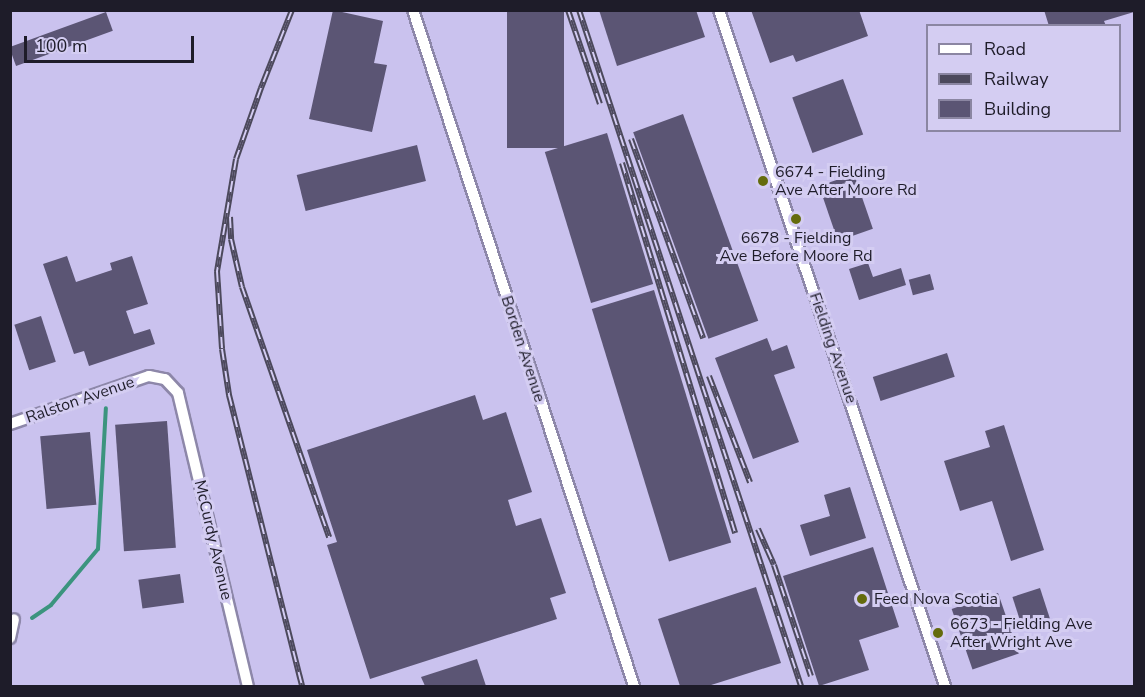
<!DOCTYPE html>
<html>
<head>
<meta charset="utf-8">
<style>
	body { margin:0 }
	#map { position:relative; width:1145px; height:697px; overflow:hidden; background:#d4cdf2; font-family:"Nunito Sans",sans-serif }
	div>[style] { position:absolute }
	.built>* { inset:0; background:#cac2ee }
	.stream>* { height:4px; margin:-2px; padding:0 2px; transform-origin:2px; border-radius:2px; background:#3b947e }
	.building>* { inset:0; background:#5b5574; transform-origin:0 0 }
	.roads { filter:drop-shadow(2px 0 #8d87a9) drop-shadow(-2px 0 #8d87a9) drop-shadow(0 2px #8d87a9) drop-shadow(0 -2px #8d87a9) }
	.minor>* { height:10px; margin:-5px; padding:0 5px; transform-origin:5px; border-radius:5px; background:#fff }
	.rail>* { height:6px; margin-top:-3px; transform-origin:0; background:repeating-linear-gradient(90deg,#d4cdf2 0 11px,#4c495c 0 22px); box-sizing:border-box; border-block:2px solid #4c495c }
	.dots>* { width:16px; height:16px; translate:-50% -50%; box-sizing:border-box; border:3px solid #d4cdf2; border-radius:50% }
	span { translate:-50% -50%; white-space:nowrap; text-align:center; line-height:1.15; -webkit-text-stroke:6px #d4cdf2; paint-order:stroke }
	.poi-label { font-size:16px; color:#1e1c29 }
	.left { translate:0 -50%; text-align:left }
	.street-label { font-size:16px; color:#1e1c29 }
	.frame { position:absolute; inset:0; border:12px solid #1e1c29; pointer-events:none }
	.legend { position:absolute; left:926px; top:24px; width:195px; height:108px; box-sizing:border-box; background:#d4cdf2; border:2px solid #8b86a2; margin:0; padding:8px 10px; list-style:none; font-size:18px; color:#1e1c29 }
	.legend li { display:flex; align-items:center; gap:12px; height:30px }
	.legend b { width:30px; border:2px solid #8b86a2 }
	.scale { position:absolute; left:24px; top:36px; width:170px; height:27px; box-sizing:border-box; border:3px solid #1e1c29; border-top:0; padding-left:8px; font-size:18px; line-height:21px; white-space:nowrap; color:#1e1c29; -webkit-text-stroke:4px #d4cdf2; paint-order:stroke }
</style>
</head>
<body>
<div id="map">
	<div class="built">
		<i style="clip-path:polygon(evenodd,11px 11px,1134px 11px,1134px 686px,11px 686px,11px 11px,928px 26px,1120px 26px,1120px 130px,928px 130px,928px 26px)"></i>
	</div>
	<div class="stream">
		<i style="left:32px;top:618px;width:23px;rotate:-34deg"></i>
		<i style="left:51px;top:605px;width:73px;rotate:-50deg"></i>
		<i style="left:98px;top:549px;width:141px;rotate:-86.8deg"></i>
	</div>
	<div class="building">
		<i style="clip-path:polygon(333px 10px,383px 21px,374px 63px,387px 65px,372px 132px,309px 119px)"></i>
		<i style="left:507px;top:10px;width:57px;height:138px"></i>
		<i style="clip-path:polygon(599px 10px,696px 10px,705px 37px,617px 66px)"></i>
		<i style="clip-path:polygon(751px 10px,859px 10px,868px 36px,796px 62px,793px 55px,770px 63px)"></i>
		<i style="clip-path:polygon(1044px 10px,1134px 10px,1134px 12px,1104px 21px,1106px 26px,1049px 26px)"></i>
		<i style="left:106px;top:12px;width:20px;height:103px;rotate:70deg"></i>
		<i style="left:843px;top:79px;width:59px;height:54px;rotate:70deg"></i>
		<i style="left:683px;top:114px;width:220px;height:53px;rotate:70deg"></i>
		<i style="left:607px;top:133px;width:158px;height:65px;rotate:73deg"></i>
		<i style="left:417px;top:145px;width:37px;height:124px;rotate:76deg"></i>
		<i style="left:854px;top:174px;width:58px;height:37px;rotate:71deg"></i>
		<i style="clip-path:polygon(67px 256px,76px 282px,112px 270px,110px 263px,132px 256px,148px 304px,126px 311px,134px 334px,150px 329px,155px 344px,89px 366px,84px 351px,74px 354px,43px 264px)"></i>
		<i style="clip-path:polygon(868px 263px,873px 277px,901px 268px,906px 285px,859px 300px,849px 269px)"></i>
		<i style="left:930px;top:274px;width:16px;height:22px;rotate:75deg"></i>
		<i style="left:654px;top:290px;width:264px;height:65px;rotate:73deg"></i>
		<i style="left:41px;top:316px;width:48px;height:28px;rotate:72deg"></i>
		<i style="clip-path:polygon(767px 338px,772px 351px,787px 345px,795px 368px,774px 375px,799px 442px,753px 459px,715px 358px)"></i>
		<i style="left:947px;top:353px;width:25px;height:78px;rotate:72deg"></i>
		<i style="clip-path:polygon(475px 395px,483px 420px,506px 412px,532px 492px,508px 500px,516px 526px,541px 518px,566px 593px,550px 598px,557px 619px,370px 679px,327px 545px,337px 542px,307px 450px)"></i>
		<i style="left:167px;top:421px;width:127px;height:52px;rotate:86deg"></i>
		<i style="clip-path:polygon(1004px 425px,1044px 550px,1011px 561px,992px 501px,960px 511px,944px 461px,990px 447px,985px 431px)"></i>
		<i style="left:90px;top:432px;width:73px;height:50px;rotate:85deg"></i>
		<i style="clip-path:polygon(850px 487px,866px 538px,810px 556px,800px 525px,830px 516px,824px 495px)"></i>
		<i style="clip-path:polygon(873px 547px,899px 627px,859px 640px,869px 670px,819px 686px,783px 576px)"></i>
		<i style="left:180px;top:574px;width:29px;height:42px;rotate:82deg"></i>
		<i style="clip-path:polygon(756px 587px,781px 663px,708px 686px,680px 686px,658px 619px)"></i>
		<i style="left:1040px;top:588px;width:32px;height:29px;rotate:72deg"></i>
		<i style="left:998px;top:593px;width:64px;height:49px;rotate:71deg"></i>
		<i style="clip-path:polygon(477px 659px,486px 686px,425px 686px,421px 677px)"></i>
	</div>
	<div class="roads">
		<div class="minor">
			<i style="left:413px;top:10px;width:711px;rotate:71.9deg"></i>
			<i style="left:719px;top:10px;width:713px;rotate:71.51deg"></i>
			<i style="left:10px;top:424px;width:147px;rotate:-19.1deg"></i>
			<i style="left:149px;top:376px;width:16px;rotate:11deg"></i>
			<i style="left:165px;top:379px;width:19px;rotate:47deg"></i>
			<i style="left:178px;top:393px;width:301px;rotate:76.6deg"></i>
			<i style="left:10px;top:638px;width:19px;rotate:-78deg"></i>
		</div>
	</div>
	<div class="rail">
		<i style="left:292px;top:10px;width:84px;rotate:111.7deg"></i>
		<i style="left:261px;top:88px;width:75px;rotate:109.4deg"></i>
		<i style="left:236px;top:159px;width:114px;rotate:99.6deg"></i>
		<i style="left:217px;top:271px;width:78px;rotate:86.3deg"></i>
		<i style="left:222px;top:349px;width:47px;rotate:81.3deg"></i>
		<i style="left:229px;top:395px;width:300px;rotate:75.9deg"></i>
		<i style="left:568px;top:10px;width:99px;rotate:71.2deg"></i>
		<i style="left:579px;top:10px;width:712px;rotate:71.82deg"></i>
		<i style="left:631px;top:139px;width:212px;rotate:70.1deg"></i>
		<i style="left:622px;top:163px;width:387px;rotate:73deg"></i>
		<i style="left:230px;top:217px;width:22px;rotate:87deg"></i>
		<i style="left:231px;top:239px;width:49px;rotate:77.1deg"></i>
		<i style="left:242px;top:287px;width:265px;rotate:70.8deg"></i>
		<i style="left:709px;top:376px;width:114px;rotate:68.9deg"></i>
		<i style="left:758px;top:529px;width:39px;rotate:66deg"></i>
		<i style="left:774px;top:565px;width:117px;rotate:71.6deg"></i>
	</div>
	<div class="dots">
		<i style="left:763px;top:181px;background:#646b0d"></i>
		<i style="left:796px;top:219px;background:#646b0d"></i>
		<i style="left:862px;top:599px;background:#646b0d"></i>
		<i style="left:938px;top:633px;background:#646b0d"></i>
	</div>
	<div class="poi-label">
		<span class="left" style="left:775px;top:181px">6674 - Fielding<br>Ave After Moore Rd</span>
		<span style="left:796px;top:247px">6678 - Fielding<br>Ave Before Moore Rd</span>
		<span class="left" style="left:874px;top:599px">Feed Nova Scotia</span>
		<span class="left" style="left:950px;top:633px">6673 - Fielding Ave<br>After Wright Ave</span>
	</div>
	<div class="street-label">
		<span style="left:833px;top:348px;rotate:71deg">Fielding Avenue</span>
		<span style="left:523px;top:349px;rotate:72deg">Borden Avenue</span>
		<span style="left:80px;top:400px;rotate:-19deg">Ralston Avenue</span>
		<span style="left:213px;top:540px;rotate:77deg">McCurdy Avenue</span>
	</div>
	<div class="frame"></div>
	<ul class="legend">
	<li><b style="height:8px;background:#fff"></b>Road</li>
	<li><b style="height:8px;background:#4c495c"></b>Railway</li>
	<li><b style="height:16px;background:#5b5574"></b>Building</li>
	</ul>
	<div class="scale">100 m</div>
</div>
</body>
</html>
